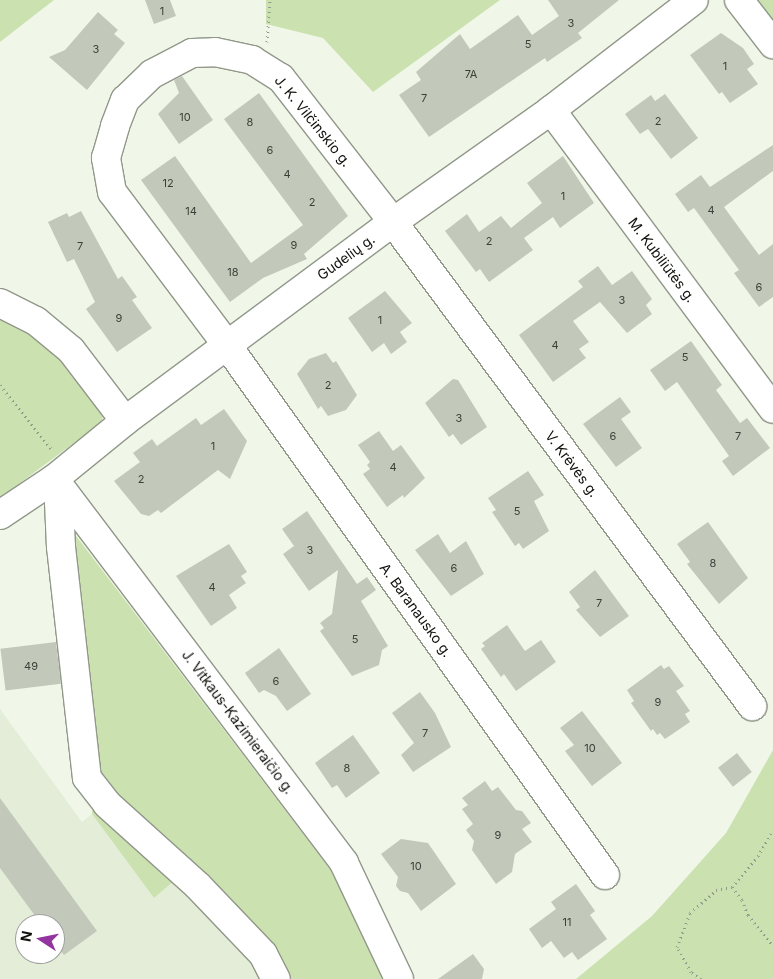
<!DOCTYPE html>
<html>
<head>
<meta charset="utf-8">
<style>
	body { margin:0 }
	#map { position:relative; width:773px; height:979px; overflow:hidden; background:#f0f7e9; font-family:Inter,sans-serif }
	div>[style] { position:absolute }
	.built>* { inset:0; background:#e3edd8 }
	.green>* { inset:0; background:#cbe2b0 }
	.building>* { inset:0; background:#c2c9bb; transform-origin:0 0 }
	.path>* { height:3px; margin-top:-1.5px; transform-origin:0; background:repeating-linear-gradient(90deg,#94998e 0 1px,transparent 0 5px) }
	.roads { filter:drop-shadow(1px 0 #91988a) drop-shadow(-1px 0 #91988a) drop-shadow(0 1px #91988a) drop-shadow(0 -1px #91988a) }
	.minor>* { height:28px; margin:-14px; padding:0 14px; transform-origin:14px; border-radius:14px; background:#fff }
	span { translate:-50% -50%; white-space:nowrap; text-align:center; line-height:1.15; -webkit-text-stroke:4px #fff; paint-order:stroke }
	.number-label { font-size:11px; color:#3c3f38 }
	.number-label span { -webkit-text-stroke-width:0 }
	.street-label { font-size:14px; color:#0f110c }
	.north { position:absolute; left:15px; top:914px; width:50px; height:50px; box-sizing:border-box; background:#fff; border:1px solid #9fa09e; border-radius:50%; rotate:281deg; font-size:14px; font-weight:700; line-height:20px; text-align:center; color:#0f110c }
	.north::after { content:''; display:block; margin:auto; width:18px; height:22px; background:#93359e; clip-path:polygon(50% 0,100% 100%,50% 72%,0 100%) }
</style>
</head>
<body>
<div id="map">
	<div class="built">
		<i style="clip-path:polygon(evenodd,0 709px,82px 822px,92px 814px,154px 898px,174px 881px,260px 971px,262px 979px,0 979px,0 709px,25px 924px,55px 924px,55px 954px,25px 954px,25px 924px)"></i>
	</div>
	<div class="green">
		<i style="clip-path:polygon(0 0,54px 0,0 42px)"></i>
		<i style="clip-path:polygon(266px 0,500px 0,373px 92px,323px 38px,266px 24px)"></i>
		<i style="clip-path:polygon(754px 0,773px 0,773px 24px)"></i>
		<i style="clip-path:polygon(0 318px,18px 324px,54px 350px,103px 410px,102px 422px,0 498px)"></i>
		<i style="clip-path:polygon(67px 524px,336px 877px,385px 979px,262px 979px,260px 971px,174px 881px,154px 898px,92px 814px,93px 771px)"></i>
		<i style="clip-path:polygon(773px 750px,773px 979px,576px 979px,652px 916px,726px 833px)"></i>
	</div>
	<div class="building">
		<i style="clip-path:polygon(145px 0,170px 0,176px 16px,154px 24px)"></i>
		<i style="clip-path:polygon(548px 0,619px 0,578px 33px,582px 38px,547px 62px,545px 58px,429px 137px,399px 95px,421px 80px,416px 72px,460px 34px,470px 49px,518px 15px,532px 35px,559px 16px)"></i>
		<i style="clip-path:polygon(98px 12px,118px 30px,114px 34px,125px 43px,87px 90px,49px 57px,65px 50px)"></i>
		<i style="clip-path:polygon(721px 33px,743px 48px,754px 64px,747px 69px,758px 84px,730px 103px,722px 92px,719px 94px,690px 55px)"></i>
		<i style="clip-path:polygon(182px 76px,213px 120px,179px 144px,158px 114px,179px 93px,174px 80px)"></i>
		<i style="clip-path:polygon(259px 93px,348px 216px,304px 254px,307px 259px,263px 278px,230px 302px,141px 180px,175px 156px,251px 263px,303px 225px,224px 119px)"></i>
		<i style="clip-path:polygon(665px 94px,698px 138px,671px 159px,648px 129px,640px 134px,625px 114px,651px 95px,655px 101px)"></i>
		<i style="clip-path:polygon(773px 145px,773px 171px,724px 207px,759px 255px,773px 244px,773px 297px,759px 307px,734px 273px,739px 270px,694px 208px,688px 212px,675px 194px,701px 175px,710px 187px)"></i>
		<i style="clip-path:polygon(563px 156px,594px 203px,560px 228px,553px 217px,524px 238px,533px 250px,489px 282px,480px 269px,476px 272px,445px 231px,467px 214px,479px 232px,501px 216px,511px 228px,542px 203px,527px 183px)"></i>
		<i style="clip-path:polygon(81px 211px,118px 279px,122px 276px,137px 297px,132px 300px,152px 328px,117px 352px,86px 309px,95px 302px,74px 259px,67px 262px,48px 222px,67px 213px,69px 217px)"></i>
		<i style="clip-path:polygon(598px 266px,612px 285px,632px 271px,652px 299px,646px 305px,652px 314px,627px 333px,600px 302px,573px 321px,589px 342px,579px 349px,586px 358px,553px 382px,519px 335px,583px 287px,578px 281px)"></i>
		<i style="clip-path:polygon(385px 291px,412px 323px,400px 332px,407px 342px,391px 354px,384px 343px,372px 352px,348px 318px)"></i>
		<i style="clip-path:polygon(691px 341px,722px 385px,716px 390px,740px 423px,747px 418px,770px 448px,733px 476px,722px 461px,729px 456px,677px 382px,665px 391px,650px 370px)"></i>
		<i style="clip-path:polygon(326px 353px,333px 363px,336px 361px,357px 395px,346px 410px,328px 416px,321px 406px,318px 409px,297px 374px,309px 359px)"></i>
		<i style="clip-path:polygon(453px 379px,458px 380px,487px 427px,461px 445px,453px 434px,449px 437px,425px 403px)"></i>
		<i style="clip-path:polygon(620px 397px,631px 412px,621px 419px,642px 448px,616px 467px,583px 424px)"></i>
		<i style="clip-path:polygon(224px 409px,247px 441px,230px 479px,218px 470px,161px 513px,158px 510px,149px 516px,141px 514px,114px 481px,140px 462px,133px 453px,152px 439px,157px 446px,196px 418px,201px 425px)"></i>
		<i style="clip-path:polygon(379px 431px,393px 451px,401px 445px,425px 478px,404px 498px,403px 495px,387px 507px,363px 474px,370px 469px,367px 465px,370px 462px,358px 445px)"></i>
		<i style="clip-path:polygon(528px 471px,544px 495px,534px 501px,549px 531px,523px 549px,519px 543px,515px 546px,492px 512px,496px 510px,488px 498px)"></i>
		<i style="clip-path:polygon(307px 511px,357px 584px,367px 577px,376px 590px,361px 601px,388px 646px,382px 650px,379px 665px,352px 676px,320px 631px,324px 628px,320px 623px,332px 614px,338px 570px,309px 591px,283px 554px,294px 546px,282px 529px)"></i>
		<i style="clip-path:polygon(708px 522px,748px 578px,719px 604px,687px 564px,690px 562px,677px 544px)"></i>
		<i style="clip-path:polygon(438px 534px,450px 553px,466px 541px,484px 574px,451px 596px,415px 550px)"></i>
		<i style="clip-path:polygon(229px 544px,247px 572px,241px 576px,246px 583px,229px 595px,237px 608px,211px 626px,176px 576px)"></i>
		<i style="clip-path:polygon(595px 570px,629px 616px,600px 637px,576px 610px,580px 607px,569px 592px)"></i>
		<i style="clip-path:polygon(507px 625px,525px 651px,541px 640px,556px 662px,516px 691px,504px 674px,501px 677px,481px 649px,485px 646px,482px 643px)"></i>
		<i style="left:56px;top:642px;width:42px;height:56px;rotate:83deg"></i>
		<i style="clip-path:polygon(279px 648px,311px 694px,287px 711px,276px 696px,264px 690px,259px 693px,245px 673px)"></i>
		<i style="clip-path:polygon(661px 665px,664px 669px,669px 666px,684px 686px,676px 691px,690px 711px,685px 714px,690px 722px,665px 739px,660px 733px,657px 735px,653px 729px,651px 731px,631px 703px,634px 701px,627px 690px)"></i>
		<i style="clip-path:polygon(420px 692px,435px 713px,451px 747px,413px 772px,401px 755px,414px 743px,392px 713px)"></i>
		<i style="clip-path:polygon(582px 711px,622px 763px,592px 786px,565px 751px,574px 745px,560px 728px)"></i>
		<i style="clip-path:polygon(353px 735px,380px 773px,346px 798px,337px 785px,332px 788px,315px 763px)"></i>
		<i style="left:737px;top:753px;width:24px;height:24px;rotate:52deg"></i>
		<i style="clip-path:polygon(485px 781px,492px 791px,498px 787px,516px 810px,522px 811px,531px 823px,522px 829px,532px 842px,515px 854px,512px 872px,496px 884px,472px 850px,474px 841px,466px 830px,473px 824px,462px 809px,468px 805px,462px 798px)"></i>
		<i style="clip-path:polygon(0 798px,97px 931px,64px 955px,55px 943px,55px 924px,41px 924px,0 868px)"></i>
		<i style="clip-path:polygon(401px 839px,428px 843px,456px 884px,421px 911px,408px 893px,400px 891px,396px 886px,398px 877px,381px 854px)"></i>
		<i style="clip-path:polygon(576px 884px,595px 911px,590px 915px,607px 939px,578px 960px,572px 952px,564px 958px,551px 941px,542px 948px,529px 929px,556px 909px,551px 902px)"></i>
		<i style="clip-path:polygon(473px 954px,484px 969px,482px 979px,438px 979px)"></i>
	</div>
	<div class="path">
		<i style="left:267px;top:42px;width:42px;rotate:-85.9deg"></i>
		<i style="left:0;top:385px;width:83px;rotate:51.3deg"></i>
		<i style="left:732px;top:887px;width:40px;rotate:-50deg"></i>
		<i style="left:758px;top:856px;width:30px;rotate:-60deg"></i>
		<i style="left:701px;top:979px;width:12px;rotate:-145deg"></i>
		<i style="left:691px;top:972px;width:29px;rotate:-119deg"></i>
		<i style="left:677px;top:947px;width:36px;rotate:-69deg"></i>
		<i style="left:690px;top:913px;width:35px;rotate:-41deg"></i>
		<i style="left:716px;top:890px;width:16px;rotate:-11deg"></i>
		<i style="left:732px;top:887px;width:16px;rotate:52deg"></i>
		<i style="left:742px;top:900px;width:16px;rotate:68deg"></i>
		<i style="left:748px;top:915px;width:40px;rotate:51deg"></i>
	</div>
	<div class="roads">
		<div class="minor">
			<i style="left:739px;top:0;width:56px;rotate:52.3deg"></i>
			<i style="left:551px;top:110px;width:372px;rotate:53.4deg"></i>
			<i style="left:0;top:303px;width:40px;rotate:26.6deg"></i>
			<i style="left:36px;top:321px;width:45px;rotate:39.6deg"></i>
			<i style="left:71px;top:350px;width:89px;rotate:52.7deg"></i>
			<i style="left:54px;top:479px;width:481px;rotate:52.9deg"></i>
			<i style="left:344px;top:863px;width:128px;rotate:64.6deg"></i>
			<i style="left:65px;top:494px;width:10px;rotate:127deg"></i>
			<i style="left:59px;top:502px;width:45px;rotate:87.5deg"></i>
			<i style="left:61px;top:547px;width:232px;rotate:83.6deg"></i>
			<i style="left:87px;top:778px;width:33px;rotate:52deg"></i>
			<i style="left:107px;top:804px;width:122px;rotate:42deg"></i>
			<i style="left:198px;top:886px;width:94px;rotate:46.3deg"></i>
			<i style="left:263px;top:954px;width:28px;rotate:63deg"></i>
			<i style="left:0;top:515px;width:65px;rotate:-33.7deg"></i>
			<i style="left:54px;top:479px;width:92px;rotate:-39.2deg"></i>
			<i style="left:125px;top:421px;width:334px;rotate:-36.6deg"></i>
			<i style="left:393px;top:222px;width:194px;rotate:-35.3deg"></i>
			<i style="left:551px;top:110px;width:180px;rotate:-37.6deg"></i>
			<i style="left:605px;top:875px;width:651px;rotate:-125.5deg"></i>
			<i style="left:227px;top:345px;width:191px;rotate:-126.9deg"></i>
			<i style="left:112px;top:192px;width:35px;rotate:-100deg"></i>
			<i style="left:106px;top:158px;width:33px;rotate:-74deg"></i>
			<i style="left:115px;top:126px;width:28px;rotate:-69deg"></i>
			<i style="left:125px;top:100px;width:37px;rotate:-44deg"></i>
			<i style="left:152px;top:74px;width:45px;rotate:-27.7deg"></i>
			<i style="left:192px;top:53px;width:23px;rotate:-2deg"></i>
			<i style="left:215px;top:52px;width:38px;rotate:12deg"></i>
			<i style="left:252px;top:60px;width:34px;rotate:32deg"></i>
			<i style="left:281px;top:78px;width:182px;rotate:52.1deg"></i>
			<i style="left:393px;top:222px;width:603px;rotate:53.43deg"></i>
		</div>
	</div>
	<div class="number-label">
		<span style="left:162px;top:11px">1</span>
		<span style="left:571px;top:23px">3</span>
		<span style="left:528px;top:44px">5</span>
		<span style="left:96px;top:49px">3</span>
		<span style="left:725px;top:66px">1</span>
		<span style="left:471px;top:74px">7A</span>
		<span style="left:424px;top:98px">7</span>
		<span style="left:185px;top:117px">10</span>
		<span style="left:658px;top:121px">2</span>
		<span style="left:250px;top:122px">8</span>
		<span style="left:270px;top:150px">6</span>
		<span style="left:287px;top:174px">4</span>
		<span style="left:168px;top:183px">12</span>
		<span style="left:563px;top:196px">1</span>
		<span style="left:312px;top:202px">2</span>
		<span style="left:711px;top:210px">4</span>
		<span style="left:191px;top:211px">14</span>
		<span style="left:489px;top:241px">2</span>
		<span style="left:294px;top:245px">9</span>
		<span style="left:80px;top:246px">7</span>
		<span style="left:233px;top:272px">18</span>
		<span style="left:759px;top:287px">6</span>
		<span style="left:622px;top:300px">3</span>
		<span style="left:119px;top:318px">9</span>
		<span style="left:380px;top:320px">1</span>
		<span style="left:555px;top:345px">4</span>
		<span style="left:685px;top:357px">5</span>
		<span style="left:328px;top:385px">2</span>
		<span style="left:459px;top:418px">3</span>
		<span style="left:613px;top:436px">6</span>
		<span style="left:738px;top:436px">7</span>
		<span style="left:213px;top:446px">1</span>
		<span style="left:393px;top:467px">4</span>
		<span style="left:141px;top:479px">2</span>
		<span style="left:517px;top:511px">5</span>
		<span style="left:310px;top:550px">3</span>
		<span style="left:713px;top:563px">8</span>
		<span style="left:454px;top:568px">6</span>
		<span style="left:212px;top:587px">4</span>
		<span style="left:599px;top:603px">7</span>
		<span style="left:355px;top:639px">5</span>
		<span style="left:31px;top:666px">49</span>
		<span style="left:276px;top:681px">6</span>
		<span style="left:658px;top:702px">9</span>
		<span style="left:425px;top:733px">7</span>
		<span style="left:590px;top:748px">10</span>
		<span style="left:347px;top:768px">8</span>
		<span style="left:498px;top:835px">9</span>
		<span style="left:416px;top:866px">10</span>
		<span style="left:567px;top:922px">11</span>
	</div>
	<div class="street-label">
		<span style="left:313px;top:121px;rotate:51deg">J. K. Vilčinskio g.</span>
		<span style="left:346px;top:257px;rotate:-36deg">Gudelių g.</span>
		<span style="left:662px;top:260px;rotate:53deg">M. Kubiliūtės g.</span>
		<span style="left:572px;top:464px;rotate:53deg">V. Krėvės g.</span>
		<span style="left:416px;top:610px;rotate:54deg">A. Baranausko g.</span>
		<span style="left:238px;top:722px;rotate:53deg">J. Vitkaus-Kazimieraičio g.</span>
	</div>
	<div class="north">N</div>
</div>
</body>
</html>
